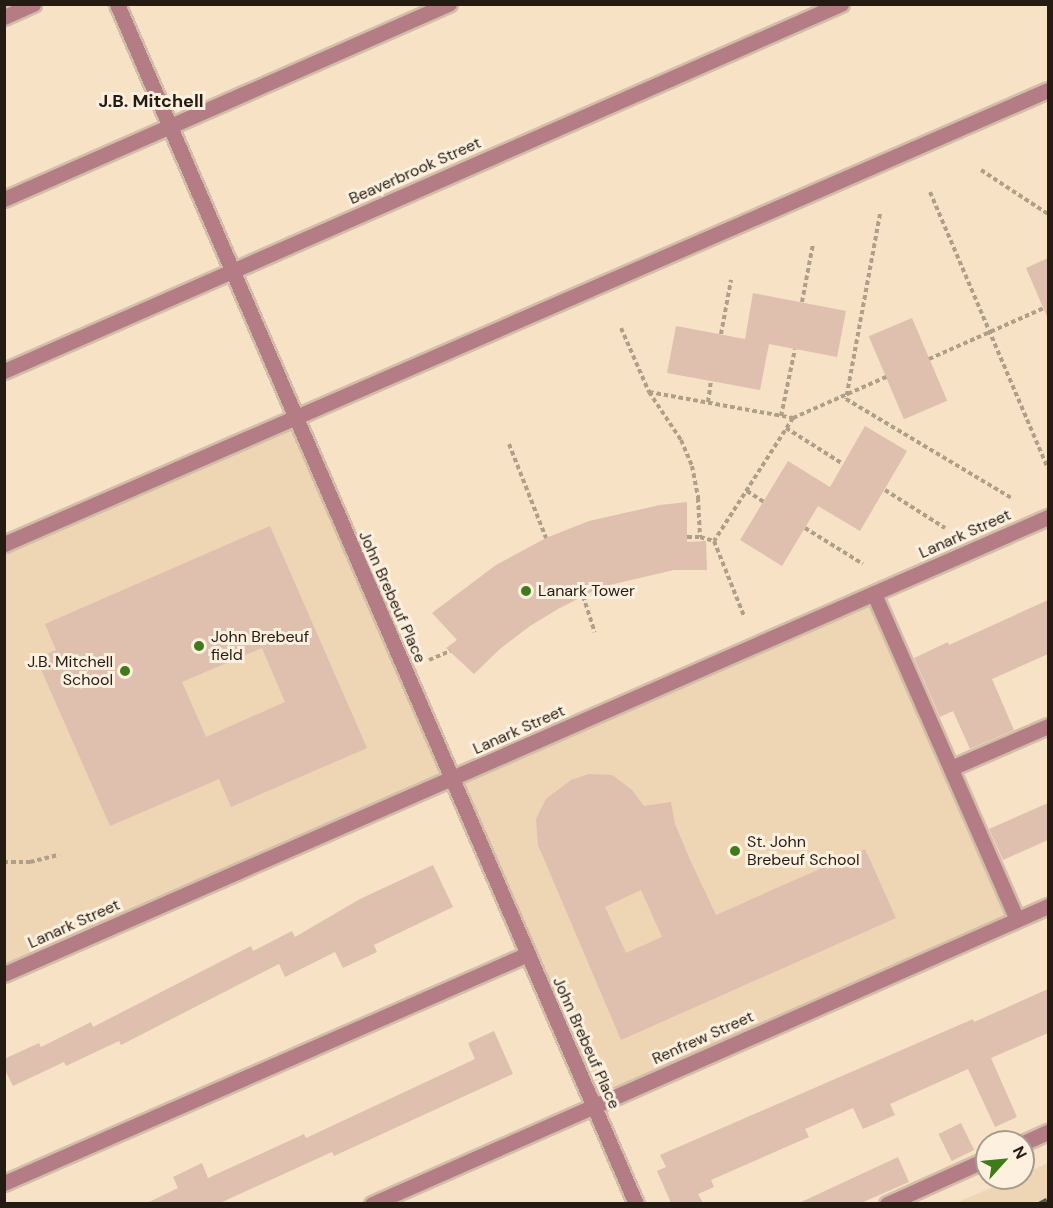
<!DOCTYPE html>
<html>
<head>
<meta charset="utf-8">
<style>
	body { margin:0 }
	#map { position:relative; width:1053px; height:1208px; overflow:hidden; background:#f7e2c6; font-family:"DM Sans",sans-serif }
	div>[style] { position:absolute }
	.built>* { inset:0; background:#eed5b3 }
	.building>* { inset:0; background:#dfbfae; transform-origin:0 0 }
	.path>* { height:4px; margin-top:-2px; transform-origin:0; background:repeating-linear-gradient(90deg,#af9f89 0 4.5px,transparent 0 7.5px) }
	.roads { filter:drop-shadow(2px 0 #d1bea6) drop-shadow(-2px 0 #d1bea6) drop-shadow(0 2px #d1bea6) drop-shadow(0 -2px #d1bea6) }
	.minor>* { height:15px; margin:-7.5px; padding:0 7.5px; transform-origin:7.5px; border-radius:7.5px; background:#b47d86 }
	.rail>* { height:4.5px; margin-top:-2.25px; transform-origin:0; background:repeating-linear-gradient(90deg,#635748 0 9px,transparent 0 13.5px) }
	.dots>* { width:16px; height:16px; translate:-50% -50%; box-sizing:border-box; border:3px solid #fdf0df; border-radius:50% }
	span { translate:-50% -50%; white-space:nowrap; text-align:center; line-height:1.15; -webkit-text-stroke:6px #fdf0df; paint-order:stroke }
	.street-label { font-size:16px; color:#241c12 }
	.poi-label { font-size:16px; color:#241c12 }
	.left { translate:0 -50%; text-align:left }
	.right { translate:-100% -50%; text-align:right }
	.neighbourhood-label { font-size:18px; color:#241c12; font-weight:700 }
	.frame { position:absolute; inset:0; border:6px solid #241c12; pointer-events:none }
	.north { position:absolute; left:975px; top:1130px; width:60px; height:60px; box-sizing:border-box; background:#fdf0df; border:2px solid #a69b8d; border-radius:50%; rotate:63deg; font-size:16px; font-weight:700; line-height:24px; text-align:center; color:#241c12 }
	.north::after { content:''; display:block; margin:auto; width:21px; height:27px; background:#3e7c19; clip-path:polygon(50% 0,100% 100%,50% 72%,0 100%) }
</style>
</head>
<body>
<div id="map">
	<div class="built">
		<i style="clip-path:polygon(294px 418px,452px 779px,874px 594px,1017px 919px,594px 1107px,451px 779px,5px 974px,4px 544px)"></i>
		<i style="clip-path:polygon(1048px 1163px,1048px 1203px,956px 1203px,1014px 1178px,1023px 1178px,1023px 1174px)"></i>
	</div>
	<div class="building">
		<i style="clip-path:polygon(1048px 258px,1048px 319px,1026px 268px)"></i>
		<i style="clip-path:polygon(753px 293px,846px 311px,837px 357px,769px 344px,760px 390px,667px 373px,676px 326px,745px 339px)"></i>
		<i style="left:912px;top:318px;width:90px;height:47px;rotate:67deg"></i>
		<i style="clip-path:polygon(865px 426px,907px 451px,860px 531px,818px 506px,782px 566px,740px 540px,788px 461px,830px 487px)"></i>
		<i style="clip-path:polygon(687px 502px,687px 542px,706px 541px,707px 570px,674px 570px,601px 587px,558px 609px,530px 626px,501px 648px,474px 674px,446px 648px,457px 640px,432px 613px,496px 565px,546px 538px,589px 521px,660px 505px)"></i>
		<i style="clip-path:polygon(evenodd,270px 526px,367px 748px,231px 807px,219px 779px,110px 826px,36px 658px,56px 650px,45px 624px,270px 526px,262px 648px,285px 702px,206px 737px,182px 682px,262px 648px)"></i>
		<i style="clip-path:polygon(1048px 600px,1048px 654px,992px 679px,1014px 730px,970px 749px,953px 711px,940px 717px,914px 658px,948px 642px,949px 645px)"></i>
		<i style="clip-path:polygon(evenodd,589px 774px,612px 775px,632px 790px,644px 806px,671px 802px,675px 824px,691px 862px,716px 915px,865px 849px,896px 918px,621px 1040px,538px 845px,536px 819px,546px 799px,571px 780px,589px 774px,641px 890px,662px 937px,626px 953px,605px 907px,641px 890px)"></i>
		<i style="clip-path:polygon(1048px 803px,1048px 840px,1003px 860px,989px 829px)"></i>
		<i style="clip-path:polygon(433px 865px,453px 907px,374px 945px,377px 952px,343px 968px,335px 952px,285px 977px,279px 964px,121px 1045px,119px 1041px,66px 1066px,64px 1062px,13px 1086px,4px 1068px,4px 1059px,39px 1043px,41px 1047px,91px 1022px,93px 1027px,251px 946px,253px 951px,292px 931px,295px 937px,360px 899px)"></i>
		<i style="clip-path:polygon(1048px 989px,1048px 1033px,991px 1058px,1017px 1117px,995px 1127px,968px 1069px,890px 1104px,895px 1115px,863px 1129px,853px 1108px,805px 1129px,809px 1137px,711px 1180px,714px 1187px,698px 1194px,703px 1203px,671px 1203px,657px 1171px,666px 1167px,660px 1155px,973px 1019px,974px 1022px)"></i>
		<i style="clip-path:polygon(494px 1031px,513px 1074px,334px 1156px,332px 1152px,220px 1203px,147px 1203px,178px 1188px,173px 1177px,202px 1163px,208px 1178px,304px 1134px,306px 1138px,475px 1059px,468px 1043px)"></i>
		<i style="left:961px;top:1123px;width:30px;height:25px;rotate:64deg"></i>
		<i style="clip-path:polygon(898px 1157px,909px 1182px,861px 1203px,799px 1203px)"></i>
	</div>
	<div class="path">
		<i style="left:1047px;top:141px;width:1px"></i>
		<i style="left:981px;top:170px;width:80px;rotate:33.3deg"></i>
		<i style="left:930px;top:192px;width:300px;rotate:66.9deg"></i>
		<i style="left:880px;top:214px;width:188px;rotate:100.4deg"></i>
		<i style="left:846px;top:399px;width:195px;rotate:30.9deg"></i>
		<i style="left:802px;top:302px;width:59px;rotate:-79.3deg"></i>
		<i style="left:621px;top:328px;width:70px;rotate:66.4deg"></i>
		<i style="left:649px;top:392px;width:146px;rotate:10.2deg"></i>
		<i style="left:793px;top:418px;width:146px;rotate:122.7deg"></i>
		<i style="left:721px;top:334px;width:55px;rotate:-79.5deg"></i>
		<i style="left:929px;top:359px;width:126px;rotate:-23.9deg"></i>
		<i style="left:649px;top:392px;width:58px;rotate:56.3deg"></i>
		<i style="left:681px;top:440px;width:28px;rotate:67deg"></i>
		<i style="left:692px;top:466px;width:33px;rotate:79deg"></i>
		<i style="left:698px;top:498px;width:39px;rotate:87deg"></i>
		<i style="left:700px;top:537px;width:15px;rotate:16deg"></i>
		<i style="left:708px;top:402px;width:21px;rotate:-82deg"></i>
		<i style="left:781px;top:416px;width:68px;rotate:-78.2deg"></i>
		<i style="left:793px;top:418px;width:102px;rotate:-23.8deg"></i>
		<i style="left:786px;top:428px;width:67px;rotate:32.3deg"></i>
		<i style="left:509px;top:444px;width:101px;rotate:68.5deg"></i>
		<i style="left:885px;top:490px;width:71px;rotate:32.3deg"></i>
		<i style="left:747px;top:491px;width:20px;rotate:33deg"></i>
		<i style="left:805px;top:528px;width:68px;rotate:31.8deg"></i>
		<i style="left:687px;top:537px;width:13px"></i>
		<i style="left:714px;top:541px;width:81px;rotate:68.2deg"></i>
		<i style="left:583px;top:596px;width:38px;rotate:72deg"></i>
		<i style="left:429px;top:660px;width:23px;rotate:-23deg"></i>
		<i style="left:4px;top:862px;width:26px"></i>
		<i style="left:30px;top:862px;width:30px;rotate:-14deg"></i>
	</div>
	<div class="roads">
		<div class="minor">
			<i style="left:117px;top:4px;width:1307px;rotate:66.61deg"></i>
			<i style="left:4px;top:17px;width:32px;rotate:-24deg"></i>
			<i style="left:4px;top:199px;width:486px;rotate:-23.7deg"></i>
			<i style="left:4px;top:371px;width:914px;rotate:-23.68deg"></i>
			<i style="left:4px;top:544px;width:1138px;rotate:-23.5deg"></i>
			<i style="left:874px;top:594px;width:355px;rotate:66.3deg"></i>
			<i style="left:951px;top:768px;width:106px;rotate:-23.4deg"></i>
			<i style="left:4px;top:974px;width:1140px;rotate:-23.64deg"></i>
			<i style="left:1023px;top:1143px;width:27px;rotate:-24deg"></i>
			<i style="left:4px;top:1183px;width:572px;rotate:-23.61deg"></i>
			<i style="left:372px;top:1204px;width:739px;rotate:-23.79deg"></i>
			<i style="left:887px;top:1204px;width:110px;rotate:-24.2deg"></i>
		</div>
	</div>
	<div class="rail">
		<i style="left:1039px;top:1204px;width:10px;rotate:-29deg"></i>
	</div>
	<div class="dots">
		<i style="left:526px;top:591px;background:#3e7c19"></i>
		<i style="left:199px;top:646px;background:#3e7c19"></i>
		<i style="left:125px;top:671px;background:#3e7c19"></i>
		<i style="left:735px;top:851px;background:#3e7c19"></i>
	</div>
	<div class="street-label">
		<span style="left:415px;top:171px;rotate:-24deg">Beaverbrook Street</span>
		<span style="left:965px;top:534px;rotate:-24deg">Lanark Street</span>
		<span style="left:392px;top:597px;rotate:66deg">John Brebeuf Place</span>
		<span style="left:519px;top:730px;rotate:-24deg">Lanark Street</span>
		<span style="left:74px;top:924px;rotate:-24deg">Lanark Street</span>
		<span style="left:703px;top:1038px;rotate:-24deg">Renfrew Street</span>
		<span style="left:586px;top:1043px;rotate:66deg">John Brebeuf Place</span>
	</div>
	<div class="poi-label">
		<span class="left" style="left:538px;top:591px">Lanark Tower</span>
		<span class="left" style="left:211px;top:646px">John Brebeuf<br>field</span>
		<span class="right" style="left:113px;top:671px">J.B. Mitchell<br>School</span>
		<span class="left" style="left:747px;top:851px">St. John<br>Brebeuf School</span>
	</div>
	<div class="neighbourhood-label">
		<span style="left:151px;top:101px">J.B. Mitchell</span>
	</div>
	<div class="frame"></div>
	<div class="north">N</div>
</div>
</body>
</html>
